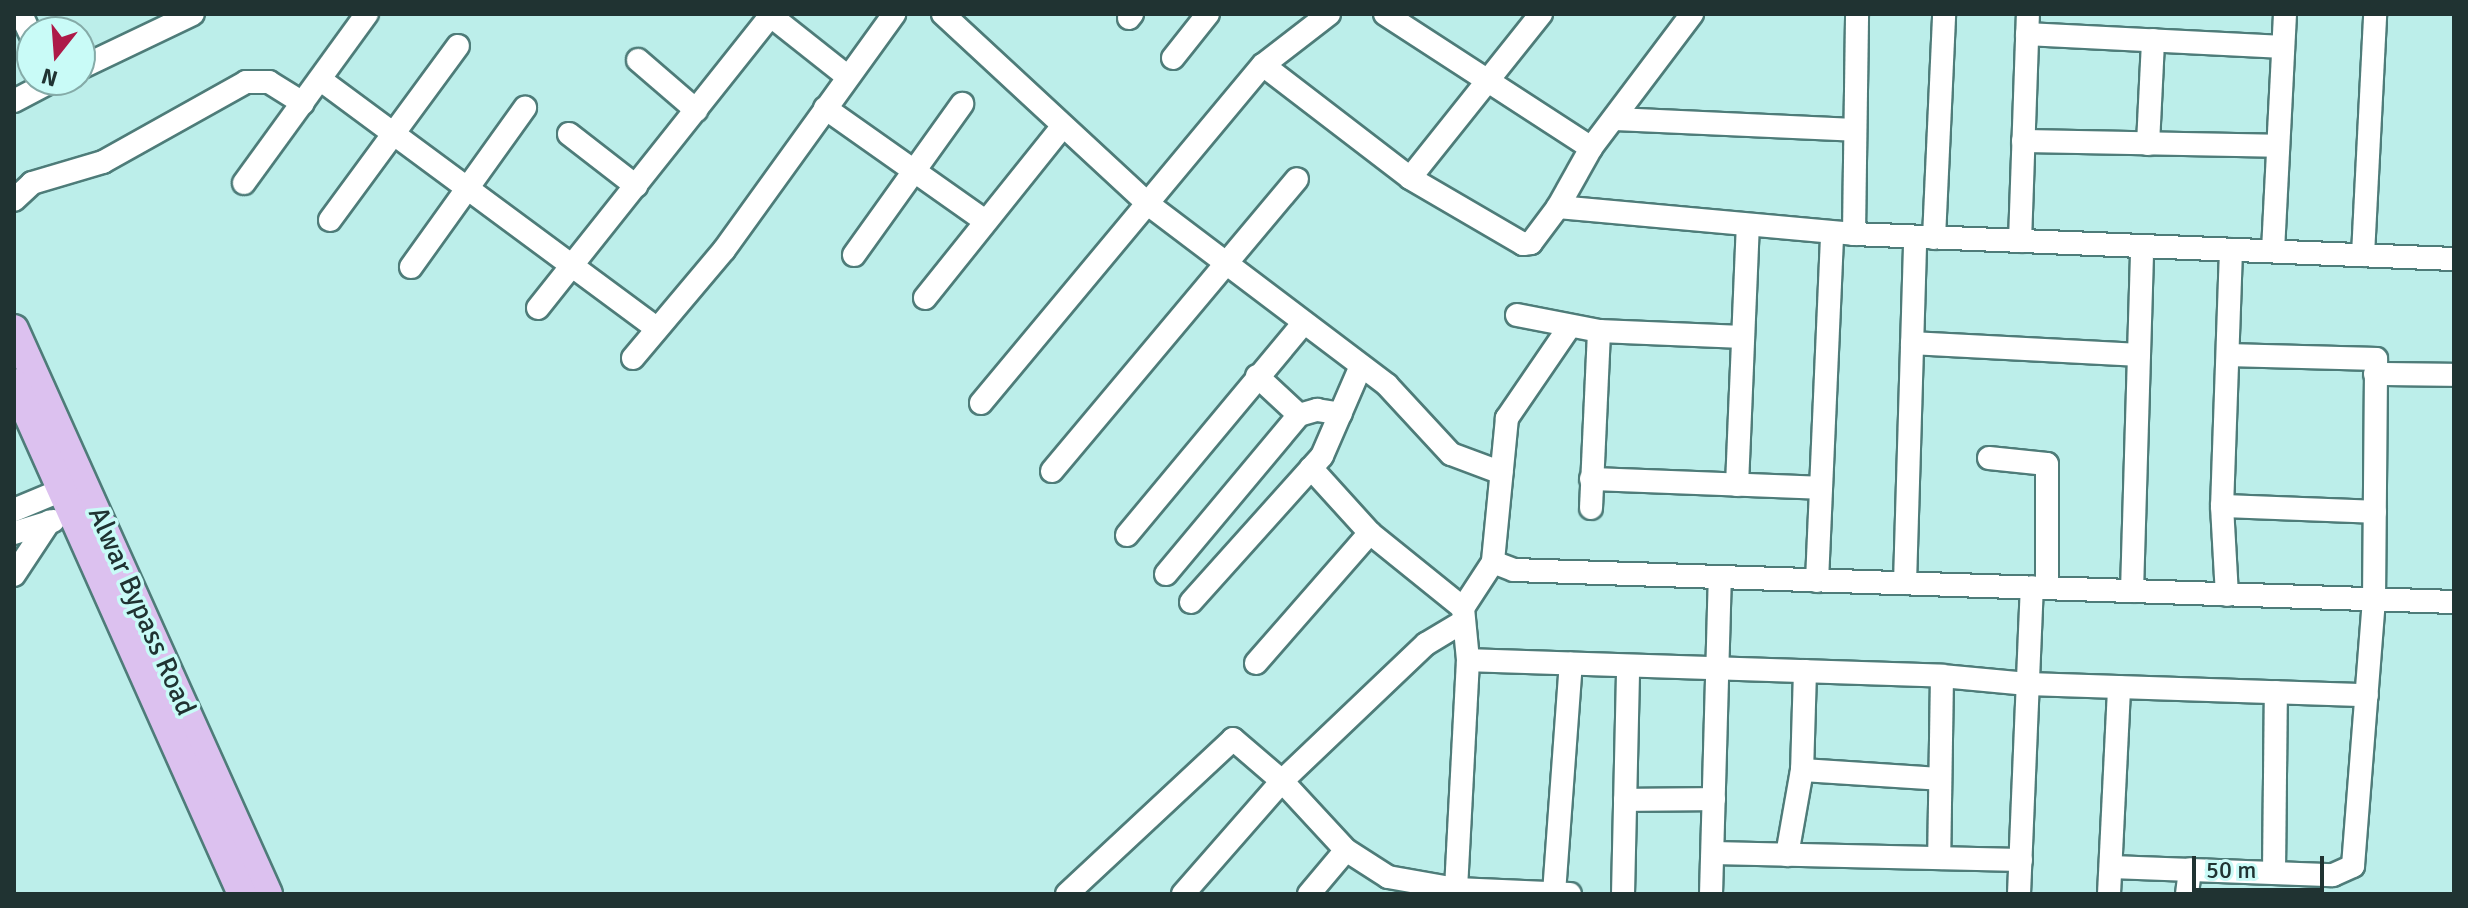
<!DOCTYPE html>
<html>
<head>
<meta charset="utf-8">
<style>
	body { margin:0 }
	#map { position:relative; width:2468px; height:908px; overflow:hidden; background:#bceeea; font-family:Signika,sans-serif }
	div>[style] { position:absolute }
	.roads { filter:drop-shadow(2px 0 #4e7c79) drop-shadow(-2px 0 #4e7c79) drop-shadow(0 2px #4e7c79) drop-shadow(0 -2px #4e7c79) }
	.minor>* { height:22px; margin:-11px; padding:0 11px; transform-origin:11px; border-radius:11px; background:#fff }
	.major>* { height:28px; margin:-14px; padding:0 14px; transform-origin:14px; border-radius:14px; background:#dcc1ef }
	span { translate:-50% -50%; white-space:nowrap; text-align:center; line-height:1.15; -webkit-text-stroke:7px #c9fbf7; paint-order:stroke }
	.street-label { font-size:28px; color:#203332 }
	.frame { position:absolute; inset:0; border:16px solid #203332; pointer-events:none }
	.north { position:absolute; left:16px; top:16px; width:80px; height:80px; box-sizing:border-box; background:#c9fbf7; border:2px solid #85aba8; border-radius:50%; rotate:197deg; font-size:22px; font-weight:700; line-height:32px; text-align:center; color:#203332 }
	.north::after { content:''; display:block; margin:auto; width:28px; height:36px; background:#ad1a48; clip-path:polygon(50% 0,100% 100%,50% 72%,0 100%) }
	.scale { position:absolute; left:2192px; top:856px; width:132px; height:36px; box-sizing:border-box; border:4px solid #203332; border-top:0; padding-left:10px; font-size:24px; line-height:28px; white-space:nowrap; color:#203332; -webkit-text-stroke:6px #c9fbf7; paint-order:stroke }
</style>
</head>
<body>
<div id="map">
	<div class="roads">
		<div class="minor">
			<i style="left:21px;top:14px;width:26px;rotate:65deg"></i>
			<i style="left:943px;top:14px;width:280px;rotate:42.8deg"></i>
			<i style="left:1148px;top:204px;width:300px;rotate:37.1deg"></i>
			<i style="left:1387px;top:385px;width:94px;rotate:47.2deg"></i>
			<i style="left:1451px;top:454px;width:54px;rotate:20.4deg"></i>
			<i style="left:1329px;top:14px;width:83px;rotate:142.3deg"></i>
			<i style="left:1263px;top:65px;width:185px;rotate:37.5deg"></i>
			<i style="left:1410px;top:178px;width:131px;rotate:30.3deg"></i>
			<i style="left:1523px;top:244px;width:8px;rotate:-7deg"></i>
			<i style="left:1531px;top:243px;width:45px;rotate:-53.1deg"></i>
			<i style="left:1558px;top:207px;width:297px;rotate:5.2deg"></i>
			<i style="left:1854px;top:234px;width:601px;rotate:2.39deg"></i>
			<i style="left:1385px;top:14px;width:246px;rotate:33deg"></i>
			<i style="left:1591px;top:148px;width:168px;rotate:-53deg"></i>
			<i style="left:771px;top:16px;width:98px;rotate:38.4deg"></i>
			<i style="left:1129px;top:18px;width:5px;rotate:-53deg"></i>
			<i style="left:2027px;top:34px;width:256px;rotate:2.9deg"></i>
			<i style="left:1173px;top:58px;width:56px;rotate:-51.5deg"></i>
			<i style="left:638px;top:60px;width:77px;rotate:40.8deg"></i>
			<i style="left:80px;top:68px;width:125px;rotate:-25.5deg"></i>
			<i style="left:321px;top:80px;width:418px;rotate:36.5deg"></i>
			<i style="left:14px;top:101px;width:43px;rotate:-27.8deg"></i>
			<i style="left:825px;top:108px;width:196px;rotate:35.2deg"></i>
			<i style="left:1615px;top:119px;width:240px;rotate:2.6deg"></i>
			<i style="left:569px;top:134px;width:85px;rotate:37.8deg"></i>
			<i style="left:2023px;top:141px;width:255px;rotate:1.1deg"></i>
			<i style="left:2148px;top:144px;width:104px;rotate:-87.2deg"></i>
			<i style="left:1410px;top:178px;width:210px;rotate:-51.4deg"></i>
			<i style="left:244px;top:183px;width:209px;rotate:-54deg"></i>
			<i style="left:14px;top:200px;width:25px;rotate:-43deg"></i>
			<i style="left:32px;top:183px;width:74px;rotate:-16.5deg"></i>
			<i style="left:103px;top:162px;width:164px;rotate:-29.2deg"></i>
			<i style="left:246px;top:82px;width:23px"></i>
			<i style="left:269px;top:82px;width:40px;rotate:32deg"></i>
			<i style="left:1558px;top:207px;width:68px;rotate:-60.8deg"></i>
			<i style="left:330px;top:220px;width:216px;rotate:-53.7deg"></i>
			<i style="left:1854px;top:234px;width:220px;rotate:-89.2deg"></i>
			<i style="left:1934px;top:238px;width:224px;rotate:-87.4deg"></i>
			<i style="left:2020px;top:241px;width:227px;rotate:-88deg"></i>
			<i style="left:2231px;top:250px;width:256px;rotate:92deg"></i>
			<i style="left:2222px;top:506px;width:153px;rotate:2.2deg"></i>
			<i style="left:2273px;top:251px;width:237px;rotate:-87.1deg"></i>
			<i style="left:854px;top:255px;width:186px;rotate:-54.4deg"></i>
			<i style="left:2363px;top:255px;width:241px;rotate:-87.1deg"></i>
			<i style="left:411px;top:267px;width:196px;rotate:-54.4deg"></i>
			<i style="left:925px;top:298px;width:218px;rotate:-51.3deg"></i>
			<i style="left:538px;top:308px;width:376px;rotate:-51.5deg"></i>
			<i style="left:1517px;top:315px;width:84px;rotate:11deg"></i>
			<i style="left:1599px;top:331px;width:144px;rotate:2.4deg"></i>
			<i style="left:1570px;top:326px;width:112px;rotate:124.4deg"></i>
			<i style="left:1507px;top:418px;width:145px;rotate:95.6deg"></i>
			<i style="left:1493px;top:562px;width:22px;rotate:21deg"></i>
			<i style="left:1514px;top:570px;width:941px;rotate:1.95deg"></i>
			<i style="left:1912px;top:343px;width:227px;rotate:3deg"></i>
			<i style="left:633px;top:358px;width:141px;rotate:-49.9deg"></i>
			<i style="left:724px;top:250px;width:291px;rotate:-54.2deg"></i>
			<i style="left:2375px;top:374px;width:79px;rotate:0.7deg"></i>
			<i style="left:1257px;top:376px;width:57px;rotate:42.9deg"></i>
			<i style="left:981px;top:403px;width:440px;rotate:-50.2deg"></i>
			<i style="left:1989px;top:458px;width:58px;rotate:5.9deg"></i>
			<i style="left:2047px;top:464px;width:124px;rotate:90deg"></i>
			<i style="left:1311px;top:468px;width:88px;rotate:47.8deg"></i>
			<i style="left:1370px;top:533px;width:119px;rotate:38.9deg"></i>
			<i style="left:1052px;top:471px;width:381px;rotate:-50deg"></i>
			<i style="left:1591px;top:479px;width:230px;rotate:2.2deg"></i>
			<i style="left:1737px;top:485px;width:259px;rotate:-87.6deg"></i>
			<i style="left:2222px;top:506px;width:89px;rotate:86.8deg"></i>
			<i style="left:1591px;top:508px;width:177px;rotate:-87.4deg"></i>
			<i style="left:14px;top:510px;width:52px;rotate:-22.6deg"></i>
			<i style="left:14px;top:533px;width:41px;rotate:-17.1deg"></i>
			<i style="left:1127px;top:535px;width:275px;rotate:-50.2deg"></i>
			<i style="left:1166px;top:574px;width:207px;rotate:-50.1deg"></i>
			<i style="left:1299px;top:415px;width:19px;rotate:-16deg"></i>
			<i style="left:1317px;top:410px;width:24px;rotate:9deg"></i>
			<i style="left:14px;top:575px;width:64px;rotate:-56.6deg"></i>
			<i style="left:1817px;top:581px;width:348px;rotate:-87.5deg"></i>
			<i style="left:1905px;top:583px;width:346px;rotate:-88.3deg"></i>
			<i style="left:2132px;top:591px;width:345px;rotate:-88.3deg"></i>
			<i style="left:1191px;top:602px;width:196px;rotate:-48.1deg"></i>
			<i style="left:1322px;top:456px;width:96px;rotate:-66.6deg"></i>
			<i style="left:1468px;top:660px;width:52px;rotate:-95.5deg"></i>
			<i style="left:1463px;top:608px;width:55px;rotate:-56.9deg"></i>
			<i style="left:1256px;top:663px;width:173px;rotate:-48.8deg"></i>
			<i style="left:1805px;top:671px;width:99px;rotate:91.7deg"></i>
			<i style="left:1802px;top:770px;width:138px;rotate:3.7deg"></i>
			<i style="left:1942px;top:676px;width:86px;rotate:5.3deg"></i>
			<i style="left:2028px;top:684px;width:339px;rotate:1.9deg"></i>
			<i style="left:1625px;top:800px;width:89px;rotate:-0.6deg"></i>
			<i style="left:1713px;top:853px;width:308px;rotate:1.3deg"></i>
			<i style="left:1787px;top:855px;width:86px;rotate:-80deg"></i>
			<i style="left:2111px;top:867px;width:222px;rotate:2.1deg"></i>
			<i style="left:2333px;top:875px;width:22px;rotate:-24deg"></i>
			<i style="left:2353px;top:866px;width:266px;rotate:-85.5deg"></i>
			<i style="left:2374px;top:601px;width:242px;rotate:-89.5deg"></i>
			<i style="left:2376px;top:359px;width:148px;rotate:-178.5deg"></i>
			<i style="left:2274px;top:872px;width:180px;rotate:-89.4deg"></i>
			<i style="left:1456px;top:889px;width:229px;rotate:-87deg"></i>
			<i style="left:1468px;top:660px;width:474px;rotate:1.9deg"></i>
			<i style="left:1942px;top:676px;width:182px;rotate:90.9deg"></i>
			<i style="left:1554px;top:893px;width:230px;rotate:-85.8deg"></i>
			<i style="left:1067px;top:894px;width:227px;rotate:-43deg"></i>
			<i style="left:1233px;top:739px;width:65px;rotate:40.6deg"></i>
			<i style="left:1282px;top:781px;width:94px;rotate:47.2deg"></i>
			<i style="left:1346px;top:850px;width:50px;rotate:32.7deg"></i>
			<i style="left:1388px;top:877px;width:69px;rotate:10deg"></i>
			<i style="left:1456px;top:889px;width:114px;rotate:2.5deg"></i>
			<i style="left:1183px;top:894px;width:150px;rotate:-48.8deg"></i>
			<i style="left:1282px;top:781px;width:199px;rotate:-43.6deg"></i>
			<i style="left:1426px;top:644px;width:41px;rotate:-31deg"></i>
			<i style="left:1309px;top:894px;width:57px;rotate:-49.9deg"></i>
			<i style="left:1623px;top:894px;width:228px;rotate:-88.7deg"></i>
			<i style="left:1711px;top:894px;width:316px;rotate:-88.4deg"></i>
			<i style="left:2019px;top:894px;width:307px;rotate:-87.6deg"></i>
			<i style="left:2109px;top:894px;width:207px;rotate:-87.2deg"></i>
			<i style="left:2187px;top:894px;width:25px;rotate:-83deg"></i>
		</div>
		<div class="major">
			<i style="left:14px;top:329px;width:619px;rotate:65.79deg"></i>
			<i style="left:14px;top:383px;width:560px;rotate:65.95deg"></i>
		</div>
	</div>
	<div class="street-label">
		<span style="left:142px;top:611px;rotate:66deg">Alwar Bypass Road</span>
	</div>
	<div class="frame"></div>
	<div class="north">N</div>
	<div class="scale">50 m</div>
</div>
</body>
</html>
